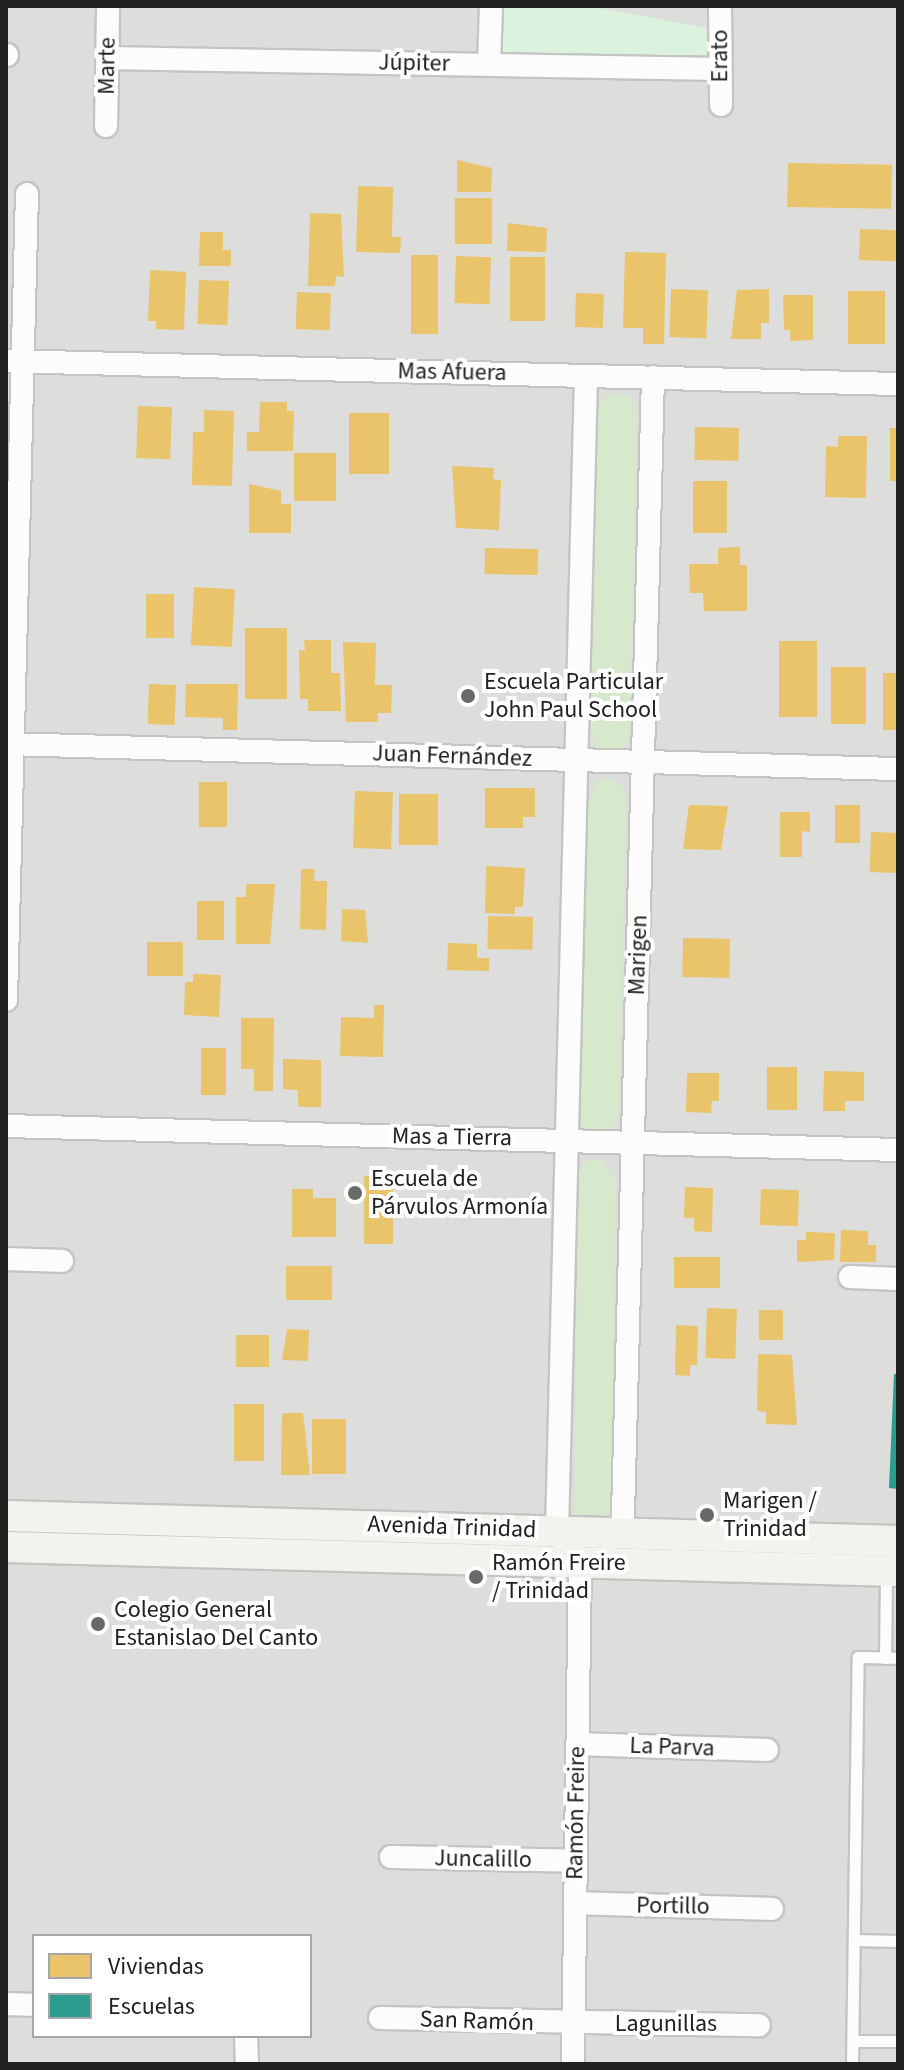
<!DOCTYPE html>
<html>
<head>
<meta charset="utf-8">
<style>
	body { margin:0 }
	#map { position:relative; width:904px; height:2070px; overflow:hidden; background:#eeeeea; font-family:"Source Sans 3",sans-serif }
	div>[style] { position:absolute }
	.residential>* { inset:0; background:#dddddb }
	.grass>* { inset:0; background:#d6e9cc }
	.park>* { inset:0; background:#daf2de }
	.homes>* { inset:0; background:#e9c46a; transform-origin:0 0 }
	.schools>* { inset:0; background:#2a9d8f }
	.roads { filter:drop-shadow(2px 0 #c4c4c2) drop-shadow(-2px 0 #c4c4c2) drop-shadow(0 2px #c4c4c2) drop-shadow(0 -2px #c4c4c2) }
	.service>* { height:11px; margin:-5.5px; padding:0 5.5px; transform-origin:5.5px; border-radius:5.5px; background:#fcfcfc }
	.minor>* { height:22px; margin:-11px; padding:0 11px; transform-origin:11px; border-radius:11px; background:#fcfcfc }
	.secondary>* { height:30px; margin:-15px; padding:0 15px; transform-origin:15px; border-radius:15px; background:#f2f3ed }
	.dots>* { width:22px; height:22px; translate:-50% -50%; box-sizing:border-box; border:4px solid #fff; border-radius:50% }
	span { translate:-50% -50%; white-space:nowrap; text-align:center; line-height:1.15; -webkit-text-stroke:8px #fff; paint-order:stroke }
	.street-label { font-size:24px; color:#212121 }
	.poi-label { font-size:24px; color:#212121 }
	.left { translate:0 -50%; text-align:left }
	.frame { position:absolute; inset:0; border:8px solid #212121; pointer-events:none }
	.legend { position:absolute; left:32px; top:1934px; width:280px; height:104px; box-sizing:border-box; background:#fff; border:2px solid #a6a6a6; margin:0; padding:10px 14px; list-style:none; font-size:24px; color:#212121 }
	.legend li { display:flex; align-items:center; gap:16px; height:40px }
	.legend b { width:40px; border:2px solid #a6a6a6 }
</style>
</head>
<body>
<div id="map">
	<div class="residential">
		<i style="clip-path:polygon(evenodd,6px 6px,898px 6px,898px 2064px,6px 2064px,6px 6px,34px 1936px,310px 1936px,310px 2036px,34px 2036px,34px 1936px)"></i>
	</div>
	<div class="grass">
		<i style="clip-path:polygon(614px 393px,630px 396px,637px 415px,630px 736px,622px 751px,597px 750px,589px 726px,596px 412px,602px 399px)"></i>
		<i style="clip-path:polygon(611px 779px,624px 788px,626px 807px,619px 1112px,610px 1134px,590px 1134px,580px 1123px,578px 1107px,587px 804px,598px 780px)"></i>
		<i style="clip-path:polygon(600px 1159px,616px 1178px,610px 1519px,574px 1518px,578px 1176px,585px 1162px)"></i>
	</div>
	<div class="park">
		<i style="clip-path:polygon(502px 6px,590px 6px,707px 28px,708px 57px,501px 53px)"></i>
	</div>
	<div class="homes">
		<i style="clip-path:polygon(457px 160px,492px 168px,491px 192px,457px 192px)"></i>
		<i style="left:788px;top:163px;width:104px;height:44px;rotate:1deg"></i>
		<i style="clip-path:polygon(358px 186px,393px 187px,392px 237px,401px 237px,400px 253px,356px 252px)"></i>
		<i style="left:455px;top:198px;width:37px;height:46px"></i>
		<i style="clip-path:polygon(310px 213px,341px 214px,344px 277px,336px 276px,335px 286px,308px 286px)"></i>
		<i style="clip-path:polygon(508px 223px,547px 228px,546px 252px,507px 251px)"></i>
		<i style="left:860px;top:229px;width:38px;height:31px;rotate:2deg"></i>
		<i style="clip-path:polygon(200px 232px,223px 232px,223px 250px,231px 250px,231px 266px,199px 266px)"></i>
		<i style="clip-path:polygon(625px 252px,666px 253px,664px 344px,643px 344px,643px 328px,623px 328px)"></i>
		<i style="left:411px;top:255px;width:27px;height:79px"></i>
		<i style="left:456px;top:256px;width:35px;height:47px;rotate:2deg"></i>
		<i style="left:510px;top:257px;width:35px;height:64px"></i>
		<i style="clip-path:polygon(150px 270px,186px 272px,184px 330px,156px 329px,156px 321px,148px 321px)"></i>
		<i style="left:199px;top:280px;width:30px;height:44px;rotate:2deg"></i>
		<i style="left:671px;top:289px;width:37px;height:48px;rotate:2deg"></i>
		<i style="clip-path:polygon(769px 289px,769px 323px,761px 323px,761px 339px,731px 339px,737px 290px)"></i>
		<i style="left:848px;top:291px;width:37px;height:53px"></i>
		<i style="left:297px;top:292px;width:34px;height:37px;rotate:2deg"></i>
		<i style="left:576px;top:293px;width:28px;height:34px;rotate:2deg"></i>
		<i style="clip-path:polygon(783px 295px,813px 295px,813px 340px,790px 341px,790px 330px,784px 330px)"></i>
		<i style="clip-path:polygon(260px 402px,287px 402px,287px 411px,294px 411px,293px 451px,247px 451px,247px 432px,259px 432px)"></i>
		<i style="left:138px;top:406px;width:34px;height:52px;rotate:2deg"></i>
		<i style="clip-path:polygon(204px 410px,234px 411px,232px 486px,192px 485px,193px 432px,204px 432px)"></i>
		<i style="left:349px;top:413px;width:40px;height:61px"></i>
		<i style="left:695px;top:427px;width:44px;height:33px;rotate:1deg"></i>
		<i style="left:890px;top:428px;width:8px;height:53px"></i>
		<i style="clip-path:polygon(838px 436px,867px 436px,866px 498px,825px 497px,826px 446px,838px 447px)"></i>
		<i style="left:294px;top:453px;width:42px;height:48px"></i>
		<i style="clip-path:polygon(452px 466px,494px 468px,493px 479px,501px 480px,499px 530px,456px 528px)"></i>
		<i style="left:727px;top:481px;width:52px;height:34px;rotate:90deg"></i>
		<i style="clip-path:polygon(249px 484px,281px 491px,281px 504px,291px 504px,291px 533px,249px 533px)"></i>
		<i style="clip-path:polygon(740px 547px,740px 565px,747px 565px,747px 611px,704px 611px,703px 593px,690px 593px,689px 564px,718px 564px,718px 548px)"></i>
		<i style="left:485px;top:548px;width:53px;height:26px;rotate:1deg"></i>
		<i style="left:194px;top:587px;width:41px;height:58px;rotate:3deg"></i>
		<i style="left:146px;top:594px;width:28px;height:44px"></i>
		<i style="left:245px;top:628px;width:42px;height:71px"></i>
		<i style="clip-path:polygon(304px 640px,331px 640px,331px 673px,340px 673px,341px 711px,308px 711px,308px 699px,300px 699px,299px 650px,305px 650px)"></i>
		<i style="left:779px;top:641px;width:38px;height:76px"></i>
		<i style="clip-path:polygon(343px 642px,376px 643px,375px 685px,392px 685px,391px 713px,378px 713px,378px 722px,346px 722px)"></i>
		<i style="left:831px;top:667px;width:35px;height:57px"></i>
		<i style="left:883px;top:673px;width:15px;height:57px"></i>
		<i style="left:149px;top:684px;width:27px;height:40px;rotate:2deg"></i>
		<i style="clip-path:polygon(186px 684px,238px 684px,237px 730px,223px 730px,223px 718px,185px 717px)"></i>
		<i style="left:199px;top:782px;width:28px;height:45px"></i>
		<i style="clip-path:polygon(485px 788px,535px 788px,535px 817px,523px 817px,523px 828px,485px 828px)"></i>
		<i style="left:355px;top:791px;width:38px;height:57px;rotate:2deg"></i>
		<i style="left:399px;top:794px;width:39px;height:51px"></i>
		<i style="clip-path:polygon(689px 805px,728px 806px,721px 850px,683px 849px)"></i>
		<i style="left:835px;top:805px;width:25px;height:38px"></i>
		<i style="clip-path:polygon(780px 812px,810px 812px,810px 832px,802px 831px,802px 857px,780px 857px)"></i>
		<i style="left:871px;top:832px;width:27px;height:40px;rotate:2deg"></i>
		<i style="clip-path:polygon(486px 866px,525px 868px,523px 907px,515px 907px,515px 914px,485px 913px)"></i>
		<i style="clip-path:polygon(301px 869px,315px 869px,314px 881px,327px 881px,326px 930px,300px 929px)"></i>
		<i style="clip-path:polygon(246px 884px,275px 884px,270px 944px,236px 944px,236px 897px,246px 897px)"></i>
		<i style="left:197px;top:901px;width:27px;height:39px"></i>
		<i style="clip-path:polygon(342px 909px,365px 910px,368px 943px,341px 941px)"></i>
		<i style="left:488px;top:916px;width:45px;height:33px;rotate:1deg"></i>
		<i style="left:683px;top:938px;width:47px;height:39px;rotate:1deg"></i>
		<i style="left:147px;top:942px;width:36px;height:34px"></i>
		<i style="clip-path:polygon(448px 943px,477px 944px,477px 958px,489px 958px,489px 971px,447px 970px)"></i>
		<i style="clip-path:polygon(193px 974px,221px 975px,219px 1017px,184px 1015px,185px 982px,193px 982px)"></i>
		<i style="clip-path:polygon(374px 1005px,384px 1005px,383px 1057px,340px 1056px,341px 1017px,374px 1018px)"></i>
		<i style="clip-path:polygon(241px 1018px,274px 1018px,273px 1091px,254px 1091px,254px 1069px,241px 1069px)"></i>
		<i style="left:201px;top:1048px;width:25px;height:47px"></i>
		<i style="clip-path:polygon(283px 1059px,321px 1060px,321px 1107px,298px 1107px,298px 1090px,283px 1089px)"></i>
		<i style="left:767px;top:1067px;width:30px;height:43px"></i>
		<i style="clip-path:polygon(824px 1071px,864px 1072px,864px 1101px,845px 1101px,845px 1111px,823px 1111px)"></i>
		<i style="clip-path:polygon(687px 1073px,719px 1073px,719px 1101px,712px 1101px,711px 1113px,686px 1112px)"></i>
		<i style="left:364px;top:1176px;width:29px;height:68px"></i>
		<i style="clip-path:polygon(685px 1187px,713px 1188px,712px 1232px,694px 1231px,694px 1218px,684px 1218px)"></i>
		<i style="clip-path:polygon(292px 1189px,313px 1189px,313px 1198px,336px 1198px,336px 1237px,292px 1237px)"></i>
		<i style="left:761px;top:1189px;width:38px;height:36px;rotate:2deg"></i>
		<i style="clip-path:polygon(841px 1230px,868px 1231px,868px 1245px,876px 1245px,876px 1262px,840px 1262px)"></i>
		<i style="clip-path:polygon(806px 1232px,835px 1233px,834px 1260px,797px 1262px,797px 1240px,806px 1240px)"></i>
		<i style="left:674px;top:1257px;width:46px;height:31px"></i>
		<i style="left:286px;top:1266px;width:46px;height:34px"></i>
		<i style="left:707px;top:1308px;width:30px;height:50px;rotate:2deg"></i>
		<i style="left:759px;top:1310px;width:24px;height:30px"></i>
		<i style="clip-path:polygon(676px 1325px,698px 1326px,697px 1365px,690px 1365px,690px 1376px,675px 1375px)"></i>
		<i style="clip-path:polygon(287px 1329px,309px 1330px,308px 1361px,282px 1360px)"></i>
		<i style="left:236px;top:1335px;width:33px;height:32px"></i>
		<i style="clip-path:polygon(758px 1354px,792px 1355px,797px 1425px,766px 1424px,766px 1412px,757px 1411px)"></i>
		<i style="left:234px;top:1404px;width:30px;height:57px"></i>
		<i style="clip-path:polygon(282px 1413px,303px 1413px,310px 1475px,281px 1475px)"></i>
		<i style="left:312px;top:1419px;width:34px;height:55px"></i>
	</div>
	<div class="schools">
		<i style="clip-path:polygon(894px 1374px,898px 1374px,898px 1489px,889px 1488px)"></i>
	</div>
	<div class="roads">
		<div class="service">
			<i style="left:885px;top:1658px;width:86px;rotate:-89.3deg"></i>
			<i style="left:854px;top:1940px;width:44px;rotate:1.3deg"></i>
			<i style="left:853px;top:2041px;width:45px"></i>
			<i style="left:852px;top:2064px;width:407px;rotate:-89.2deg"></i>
			<i style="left:858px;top:1657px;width:40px;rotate:1.4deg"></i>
		</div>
		<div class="minor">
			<i style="left:720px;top:6px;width:99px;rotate:89.4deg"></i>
			<i style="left:6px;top:55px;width:1px"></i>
			<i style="left:107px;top:58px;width:613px;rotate:1.03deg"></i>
			<i style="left:489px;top:64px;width:58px;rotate:-88deg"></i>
			<i style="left:106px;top:126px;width:120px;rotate:-89deg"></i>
			<i style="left:6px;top:361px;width:892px;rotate:1.48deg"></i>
			<i style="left:6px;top:744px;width:892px;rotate:1.61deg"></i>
			<i style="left:6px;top:1000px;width:806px;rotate:-88.51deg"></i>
			<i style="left:6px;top:1126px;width:892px;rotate:1.54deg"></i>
			<i style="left:6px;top:1259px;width:56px;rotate:2deg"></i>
			<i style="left:850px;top:1277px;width:48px;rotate:2.4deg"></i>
			<i style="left:610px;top:1540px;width:14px;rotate:-34deg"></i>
			<i style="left:622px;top:1532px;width:17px;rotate:-87deg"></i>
			<i style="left:623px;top:1515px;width:1138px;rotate:-88.49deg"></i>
			<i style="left:577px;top:1744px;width:190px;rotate:1.8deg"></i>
			<i style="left:391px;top:1857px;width:185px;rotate:1.2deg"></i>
			<i style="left:575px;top:1903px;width:197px;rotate:1.7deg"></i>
			<i style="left:6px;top:2004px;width:28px;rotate:2deg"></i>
			<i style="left:380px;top:2018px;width:379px;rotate:1.1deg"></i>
			<i style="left:246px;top:2036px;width:28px;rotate:88deg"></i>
			<i style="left:573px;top:2064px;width:502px;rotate:-89.2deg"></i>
			<i style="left:580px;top:1562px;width:39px;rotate:-126deg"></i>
			<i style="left:557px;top:1530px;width:1154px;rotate:-88.56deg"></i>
		</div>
		<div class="secondary">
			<i style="left:6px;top:1516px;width:892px;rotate:1.61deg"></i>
			<i style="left:6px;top:1547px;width:892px;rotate:1.54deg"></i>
		</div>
	</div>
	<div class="dots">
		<i style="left:468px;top:696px;background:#696967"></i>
		<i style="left:355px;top:1193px;background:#696967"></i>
		<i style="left:707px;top:1515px;background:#696967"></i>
		<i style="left:476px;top:1577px;background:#696967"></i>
		<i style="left:98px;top:1624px;background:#696967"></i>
	</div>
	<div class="street-label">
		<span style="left:720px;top:56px;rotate:-90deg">Erato</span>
		<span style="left:414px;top:63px;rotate:1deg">Júpiter</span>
		<span style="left:107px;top:66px;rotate:-89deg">Marte</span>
		<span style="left:452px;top:372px;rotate:1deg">Mas Afuera</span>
		<span style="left:452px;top:756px;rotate:2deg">Juan Fernández</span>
		<span style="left:638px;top:955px;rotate:-88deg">Marigen</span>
		<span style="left:452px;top:1137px;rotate:1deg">Mas a Tierra</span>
		<span style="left:452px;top:1527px;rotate:2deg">Avenida Trinidad</span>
		<span style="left:672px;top:1747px;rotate:2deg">La Parva</span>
		<span style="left:576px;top:1813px;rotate:-89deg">Ramón Freire</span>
		<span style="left:483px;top:1859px;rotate:1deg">Juncalillo</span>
		<span style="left:673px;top:1906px;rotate:1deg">Portillo</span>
		<span style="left:477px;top:2021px;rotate:2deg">San Ramón</span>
		<span style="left:666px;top:2024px">Lagunillas</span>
	</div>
	<div class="poi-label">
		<span class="left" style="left:484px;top:696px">Escuela Particular<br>John Paul School</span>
		<span class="left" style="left:371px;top:1193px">Escuela de<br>Párvulos Armonía</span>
		<span class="left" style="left:723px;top:1515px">Marigen /<br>Trinidad</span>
		<span class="left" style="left:492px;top:1577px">Ramón Freire<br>/ Trinidad</span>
		<span class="left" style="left:114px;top:1624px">Colegio General<br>Estanislao Del Canto</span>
	</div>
	<div class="frame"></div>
	<ul class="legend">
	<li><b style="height:22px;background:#e9c46a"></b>Viviendas</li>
	<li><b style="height:22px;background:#2a9d8f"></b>Escuelas</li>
	</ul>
</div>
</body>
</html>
